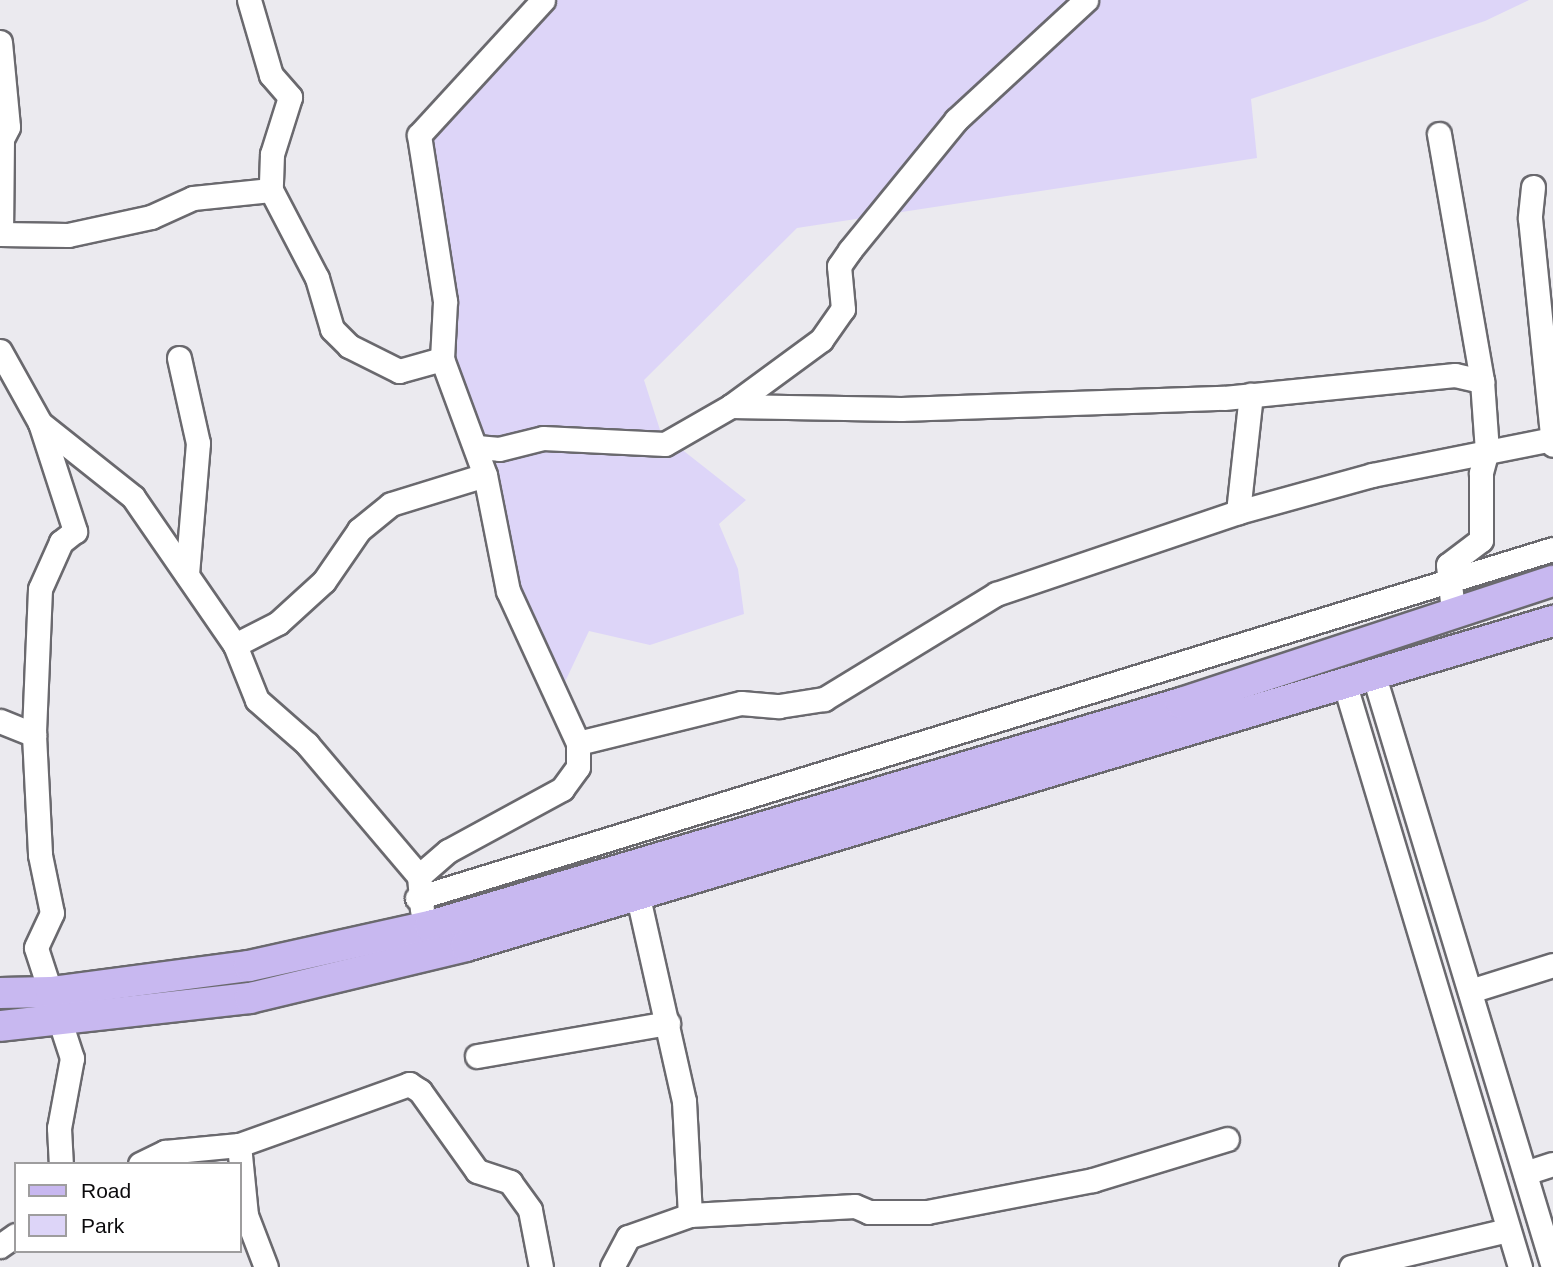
<!DOCTYPE html>
<html>
<head>
<meta charset="utf-8">
<style>
	body { margin:0 }
	#map { position:relative; width:1553px; height:1267px; overflow:hidden; background:#ebeaef; font-family:Arial,sans-serif }
	div>[style] { position:absolute }
	.green>* { inset:0; background:#ddd5f8 }
	.roads { filter:drop-shadow(2px 0 #6a696e) drop-shadow(-2px 0 #6a696e) drop-shadow(0 2px #6a696e) drop-shadow(0 -2px #6a696e) }
	.minor>* { height:23px; margin:-11.5px; padding:0 11.5px; transform-origin:11.5px; border-radius:11.5px; background:#fff }
	.major>* { height:30px; margin:-15px; padding:0 15px; transform-origin:15px; border-radius:15px; background:#c8b8f0 }
	span { translate:-50% -50%; white-space:nowrap; text-align:center; line-height:1.15; -webkit-text-stroke:5px #fff; paint-order:stroke }
	.legend { position:absolute; left:14px; top:1162px; width:228px; height:91px; box-sizing:border-box; background:#fff; border:2px solid #9e9d9e; margin:0; padding:9px 12px; list-style:none; font-size:21px; color:#0c0b0d }
	.legend li { display:flex; align-items:center; gap:14px; height:35px }
	.legend b { width:35px; border:2px solid #9e9d9e }
</style>
</head>
<body>
<div id="map">
	<div class="green">
		<i style="clip-path:polygon(543px 0,1529px 0,1485px 21px,1251px 99px,1257px 158px,797px 228px,644px 380px,661px 433px,746px 500px,719px 524px,738px 569px,744px 614px,650px 645px,589px 631px,555px 703px,460px 417px,421px 155px,436px 112px)"></i>
	</div>
	<div class="roads">
		<div class="minor">
			<i style="left:249px;top:0;width:78px;rotate:73.7deg"></i>
			<i style="left:271px;top:75px;width:29px;rotate:49deg"></i>
			<i style="left:290px;top:97px;width:60px;rotate:107.5deg"></i>
			<i style="left:272px;top:154px;width:36px;rotate:92deg"></i>
			<i style="left:271px;top:190px;width:99px;rotate:62.4deg"></i>
			<i style="left:317px;top:278px;width:53px;rotate:73.6deg"></i>
			<i style="left:332px;top:329px;width:24px;rotate:45deg"></i>
			<i style="left:349px;top:346px;width:56px;rotate:26.6deg"></i>
			<i style="left:399px;top:371px;width:45px;rotate:-15.6deg"></i>
			<i style="left:0;top:42px;width:85px;rotate:84.6deg"></i>
			<i style="left:8px;top:127px;width:13px;rotate:117deg"></i>
			<i style="left:2px;top:139px;width:94px;rotate:90.6deg"></i>
			<i style="left:1439px;top:134px;width:251px;rotate:80.1deg"></i>
			<i style="left:1533px;top:187px;width:31px;rotate:96deg"></i>
			<i style="left:1530px;top:218px;width:228px;rotate:84.2deg"></i>
			<i style="left:0;top:234px;width:68px;rotate:0.8deg"></i>
			<i style="left:68px;top:235px;width:85px;rotate:-12.2deg"></i>
			<i style="left:151px;top:217px;width:46px;rotate:-24.3deg"></i>
			<i style="left:193px;top:198px;width:78px;rotate:-5.9deg"></i>
			<i style="left:0;top:351px;width:82px;rotate:60.9deg"></i>
			<i style="left:40px;top:423px;width:114px;rotate:72deg"></i>
			<i style="left:75px;top:531px;width:18px;rotate:142deg"></i>
			<i style="left:61px;top:542px;width:51px;rotate:114.1deg"></i>
			<i style="left:40px;top:589px;width:146px;rotate:92.4deg"></i>
			<i style="left:34px;top:735px;width:120px;rotate:87.1deg"></i>
			<i style="left:40px;top:855px;width:59px;rotate:78.3deg"></i>
			<i style="left:52px;top:913px;width:38px;rotate:115deg"></i>
			<i style="left:36px;top:948px;width:116px;rotate:71.9deg"></i>
			<i style="left:72px;top:1058px;width:71px;rotate:100.5deg"></i>
			<i style="left:59px;top:1128px;width:36px;rotate:87deg"></i>
			<i style="left:179px;top:358px;width:87px;rotate:77.4deg"></i>
			<i style="left:198px;top:443px;width:132px;rotate:94.8deg"></i>
			<i style="left:731px;top:406px;width:112px;rotate:-36.3deg"></i>
			<i style="left:821px;top:340px;width:38px;rotate:-55deg"></i>
			<i style="left:843px;top:309px;width:43px;rotate:-95.3deg"></i>
			<i style="left:839px;top:266px;width:19px;rotate:-55deg"></i>
			<i style="left:850px;top:250px;width:168px;rotate:-50.8deg"></i>
			<i style="left:956px;top:120px;width:177px;rotate:-42.7deg"></i>
			<i style="left:40px;top:423px;width:119px;rotate:38.5deg"></i>
			<i style="left:133px;top:497px;width:180px;rotate:55.4deg"></i>
			<i style="left:235px;top:645px;width:59px;rotate:68.2deg"></i>
			<i style="left:257px;top:700px;width:67px;rotate:41.3deg"></i>
			<i style="left:307px;top:744px;width:173px;rotate:49.7deg"></i>
			<i style="left:477px;top:447px;width:22px;rotate:5deg"></i>
			<i style="left:499px;top:449px;width:45px;rotate:-14deg"></i>
			<i style="left:543px;top:438px;width:122px;rotate:2.8deg"></i>
			<i style="left:665px;top:444px;width:76px;rotate:-29.9deg"></i>
			<i style="left:731px;top:406px;width:170px;rotate:1deg"></i>
			<i style="left:901px;top:409px;width:323px;rotate:-2deg"></i>
			<i style="left:1224px;top:398px;width:232px;rotate:-5.7deg"></i>
			<i style="left:1455px;top:375px;width:28px;rotate:13deg"></i>
			<i style="left:1482px;top:381px;width:69px;rotate:85.9deg"></i>
			<i style="left:1487px;top:450px;width:24px;rotate:105deg"></i>
			<i style="left:1481px;top:473px;width:67px;rotate:90deg"></i>
			<i style="left:1481px;top:540px;width:41px;rotate:142.9deg"></i>
			<i style="left:1448px;top:565px;width:46px;rotate:83.8deg"></i>
			<i style="left:1238px;top:512px;width:118px;rotate:-83.7deg"></i>
			<i style="left:235px;top:645px;width:48px;rotate:-27.1deg"></i>
			<i style="left:278px;top:623px;width:62px;rotate:-42.4deg"></i>
			<i style="left:324px;top:581px;width:62px;rotate:-55.5deg"></i>
			<i style="left:359px;top:530px;width:41px;rotate:-39.1deg"></i>
			<i style="left:391px;top:504px;width:98px;rotate:-17.1deg"></i>
			<i style="left:1374px;top:676px;width:618px;rotate:73.15deg"></i>
			<i style="left:1345px;top:685px;width:608px;rotate:73.26deg"></i>
			<i style="left:0;top:721px;width:37px;rotate:22deg"></i>
			<i style="left:578px;top:743px;width:168px;rotate:-13.8deg"></i>
			<i style="left:741px;top:703px;width:38px;rotate:5deg"></i>
			<i style="left:779px;top:706px;width:46px;rotate:-8.8deg"></i>
			<i style="left:824px;top:699px;width:202px;rotate:-31.4deg"></i>
			<i style="left:996px;top:594px;width:256px;rotate:-18.7deg"></i>
			<i style="left:1238px;top:512px;width:139px;rotate:-15.4deg"></i>
			<i style="left:1372px;top:475px;width:184px;rotate:-11.3deg"></i>
			<i style="left:638px;top:897px;width:209px;rotate:77.3deg"></i>
			<i style="left:684px;top:1101px;width:114px;rotate:87deg"></i>
			<i style="left:417px;top:898px;width:1188px;rotate:-17.08deg"></i>
			<i style="left:422px;top:910px;width:34px;rotate:-95deg"></i>
			<i style="left:419px;top:876px;width:38px;rotate:-41deg"></i>
			<i style="left:448px;top:851px;width:130px;rotate:-28.5deg"></i>
			<i style="left:562px;top:789px;width:27px;rotate:-54deg"></i>
			<i style="left:578px;top:767px;width:24px;rotate:-90deg"></i>
			<i style="left:578px;top:743px;width:167px;rotate:-114.7deg"></i>
			<i style="left:508px;top:591px;width:118px;rotate:-101.2deg"></i>
			<i style="left:485px;top:475px;width:124px;rotate:-110.3deg"></i>
			<i style="left:442px;top:359px;width:58px;rotate:-87deg"></i>
			<i style="left:445px;top:301px;width:168px;rotate:-98.9deg"></i>
			<i style="left:419px;top:135px;width:183px;rotate:-47.4deg"></i>
			<i style="left:1470px;top:991px;width:87px;rotate:-17.4deg"></i>
			<i style="left:477px;top:1056px;width:194px;rotate:-9.8deg"></i>
			<i style="left:239px;top:1145px;width:70px;rotate:84.3deg"></i>
			<i style="left:246px;top:1215px;width:56px;rotate:69deg"></i>
			<i style="left:140px;top:1164px;width:28px;rotate:-26deg"></i>
			<i style="left:165px;top:1152px;width:74px;rotate:-5.4deg"></i>
			<i style="left:239px;top:1145px;width:181px;rotate:-19.7deg"></i>
			<i style="left:409px;top:1084px;width:13px;rotate:32deg"></i>
			<i style="left:420px;top:1091px;width:98px;rotate:54.5deg"></i>
			<i style="left:477px;top:1171px;width:35px;rotate:18deg"></i>
			<i style="left:510px;top:1182px;width:34px;rotate:54deg"></i>
			<i style="left:530px;top:1210px;width:58px;rotate:79.1deg"></i>
			<i style="left:1525px;top:1173px;width:29px;rotate:-18deg"></i>
			<i style="left:0;top:1246px;width:19px;rotate:-35deg"></i>
			<i style="left:612px;top:1267px;width:34px;rotate:-62deg"></i>
			<i style="left:628px;top:1237px;width:66px;rotate:-19.5deg"></i>
			<i style="left:690px;top:1215px;width:165px;rotate:-3.1deg"></i>
			<i style="left:855px;top:1206px;width:15px;rotate:23deg"></i>
			<i style="left:869px;top:1212px;width:58px"></i>
			<i style="left:927px;top:1212px;width:169px;rotate:-10.9deg"></i>
			<i style="left:1093px;top:1180px;width:140px;rotate:-17deg"></i>
			<i style="left:1351px;top:1267px;width:161px;rotate:-13.3deg"></i>
		</div>
		<div class="major">
			<i style="left:0;top:993px;width:51px;rotate:-1.1deg"></i>
			<i style="left:51px;top:992px;width:200px;rotate:-7.5deg"></i>
			<i style="left:249px;top:966px;width:185px;rotate:-12.5deg"></i>
			<i style="left:430px;top:926px;width:783px;rotate:-16.54deg"></i>
			<i style="left:1181px;top:703px;width:391px;rotate:-18.2deg"></i>
			<i style="left:0;top:1026px;width:252px;rotate:-6.4deg"></i>
			<i style="left:250px;top:998px;width:222px;rotate:-13.5deg"></i>
			<i style="left:466px;top:946px;width:1135px;rotate:-16.65deg"></i>
		</div>
	</div>
	<ul class="legend">
	<li><b style="height:9px;background:#c8b8f0"></b>Road</li>
	<li><b style="height:19px;background:#ddd5f8"></b>Park</li>
	</ul>
</div>
</body>
</html>
